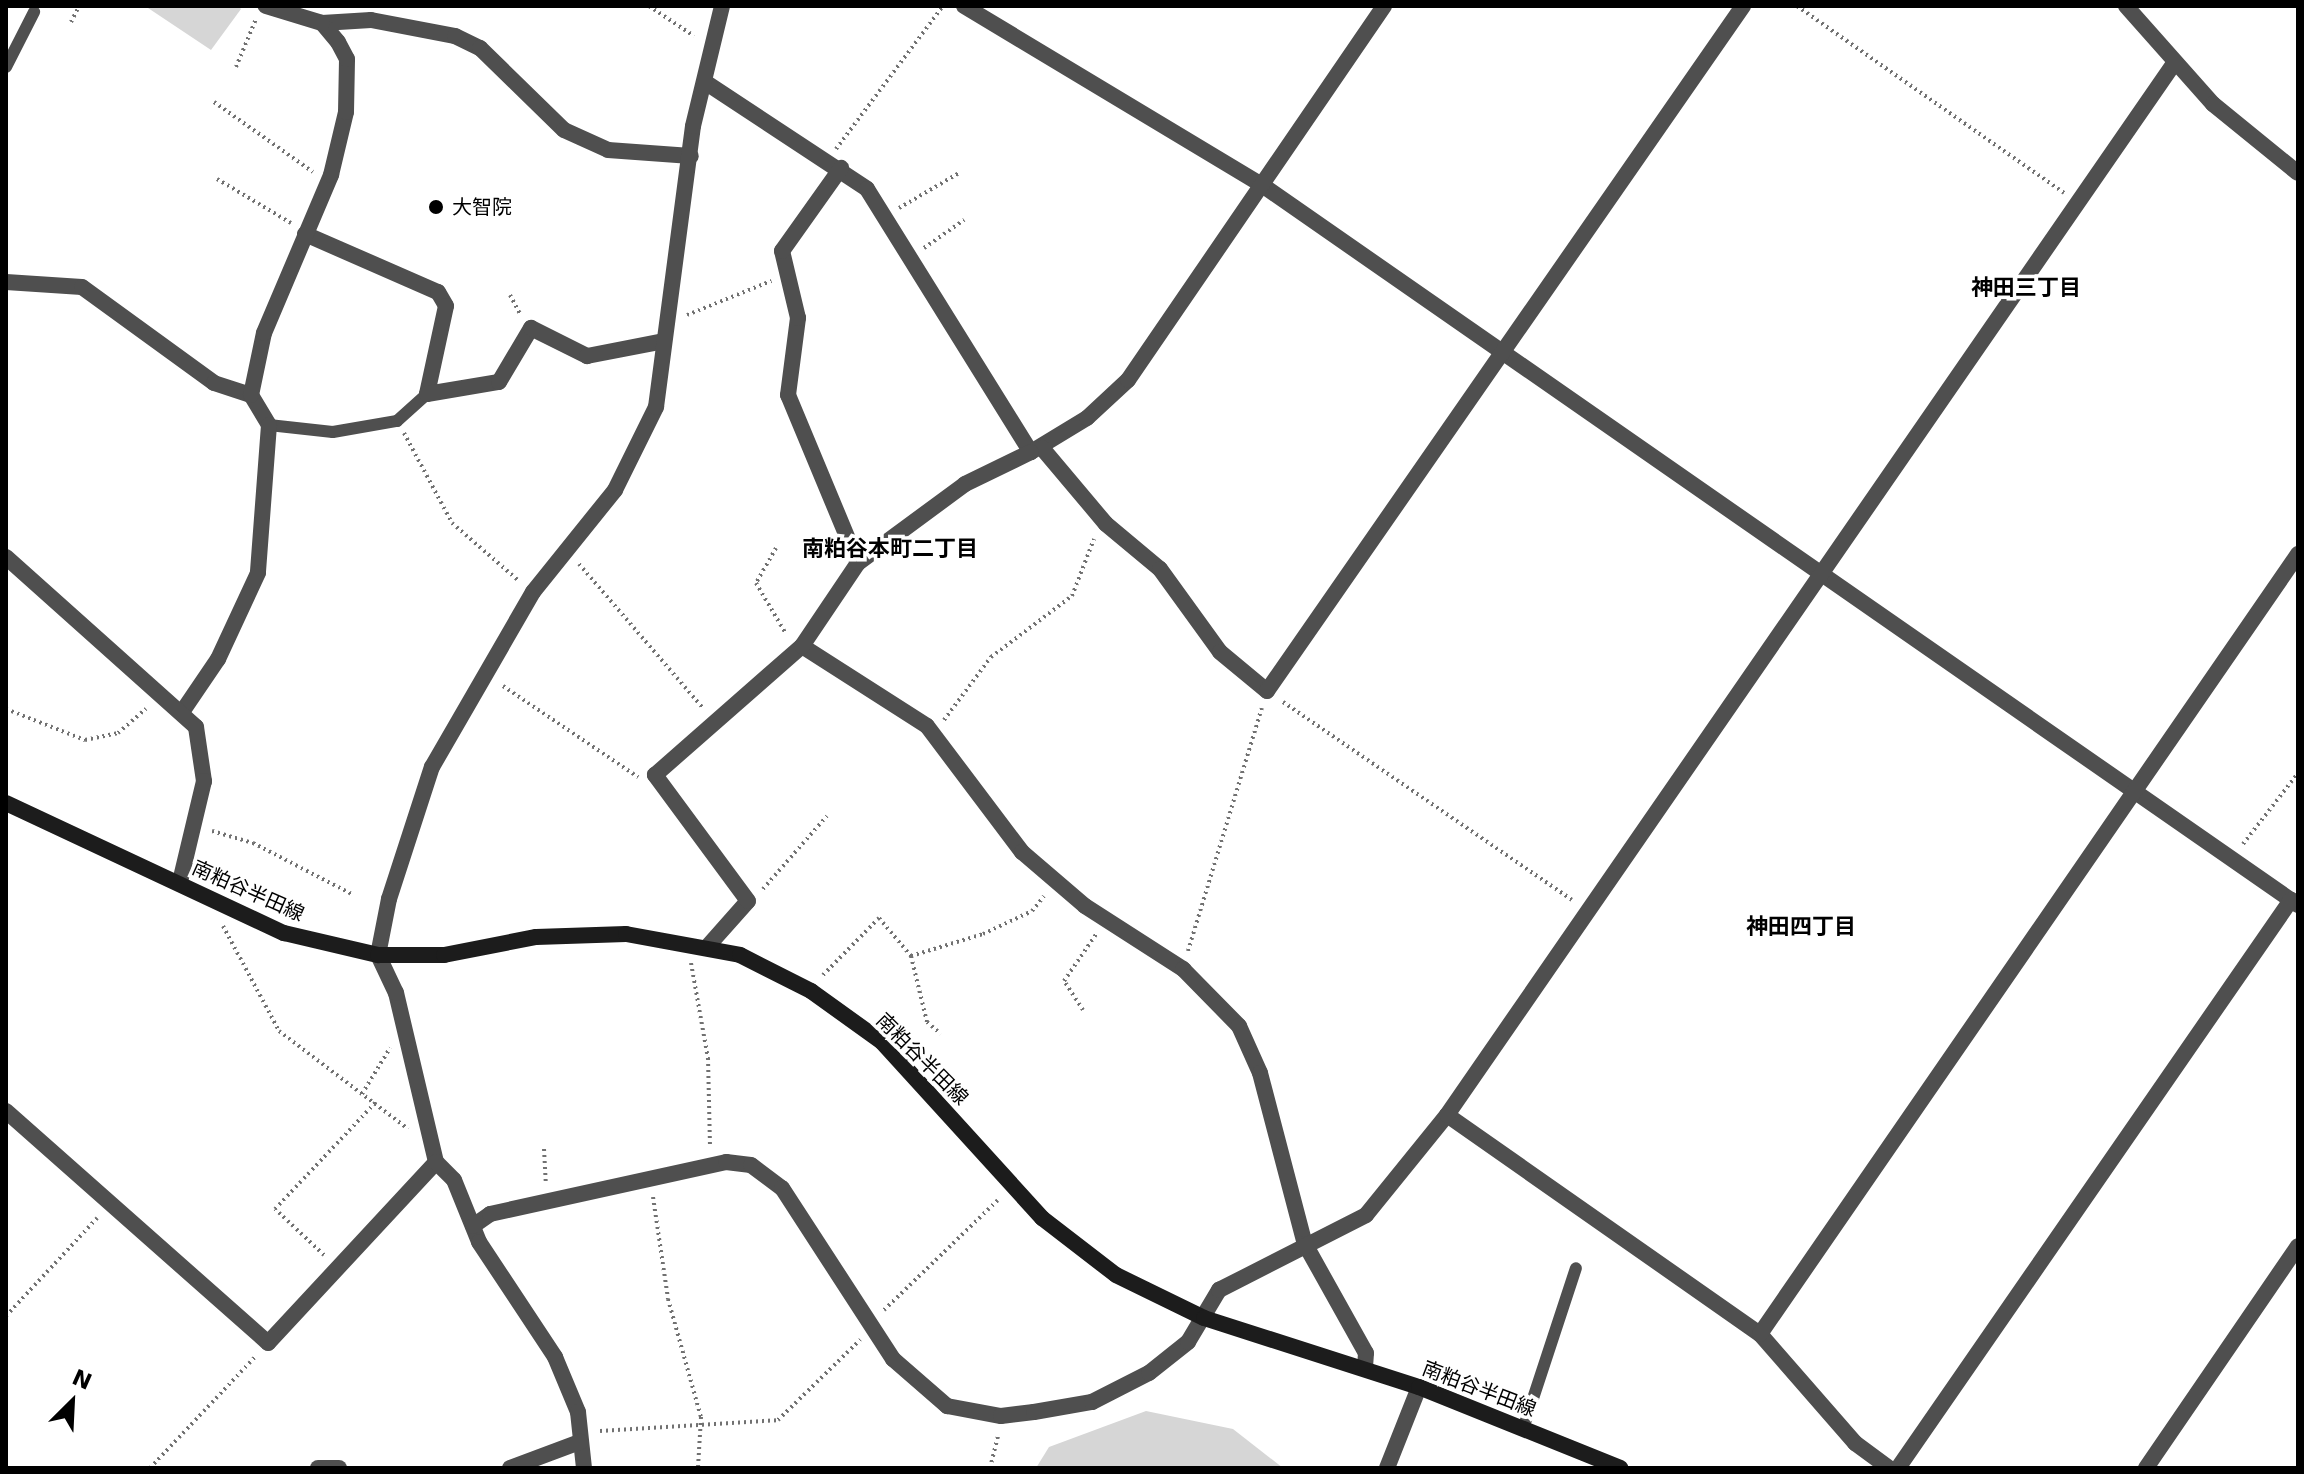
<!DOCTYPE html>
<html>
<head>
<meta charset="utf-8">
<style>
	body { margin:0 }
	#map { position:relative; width:2304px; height:1474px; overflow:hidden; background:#fff; font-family:"DejaVu Sans","Noto Sans JP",sans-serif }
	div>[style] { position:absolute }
	.green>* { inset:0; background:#d6d6d6 }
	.path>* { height:4px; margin-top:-2px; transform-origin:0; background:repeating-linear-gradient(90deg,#717171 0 2px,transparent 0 6px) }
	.service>* { height:12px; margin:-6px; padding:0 6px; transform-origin:6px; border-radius:6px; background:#4f4f4f }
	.minor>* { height:16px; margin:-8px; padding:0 8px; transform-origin:8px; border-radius:8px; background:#4f4f4f }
	.tertiary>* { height:16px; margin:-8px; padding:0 8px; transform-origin:8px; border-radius:8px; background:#4f4f4f }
	.secondary>* { height:16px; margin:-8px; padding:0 8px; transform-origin:8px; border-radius:8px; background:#1c1c1c }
	.dots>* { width:22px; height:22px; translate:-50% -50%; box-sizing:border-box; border:4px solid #fff; border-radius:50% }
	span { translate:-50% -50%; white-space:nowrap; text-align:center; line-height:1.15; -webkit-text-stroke:7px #fff; paint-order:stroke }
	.poi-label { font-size:20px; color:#000 }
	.left { translate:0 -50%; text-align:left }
	.street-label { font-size:20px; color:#000 }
	.neighbourhood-label { font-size:22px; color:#000; font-weight:700 }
	.frame { position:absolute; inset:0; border:8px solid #000; pointer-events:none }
	.north { position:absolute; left:32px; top:1362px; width:80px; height:80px; -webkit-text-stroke:6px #fff; paint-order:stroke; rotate:24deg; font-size:22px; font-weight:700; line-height:32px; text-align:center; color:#000 }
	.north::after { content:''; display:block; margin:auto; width:28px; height:36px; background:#000; clip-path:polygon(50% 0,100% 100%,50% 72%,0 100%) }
</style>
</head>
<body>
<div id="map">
	<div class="green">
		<i style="clip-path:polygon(145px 6px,238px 6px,241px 9px,211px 50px)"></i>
		<i style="clip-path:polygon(1146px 1411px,1233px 1429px,1283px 1468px,1036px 1468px,1049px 1447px)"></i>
	</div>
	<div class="path">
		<i style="left:649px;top:6px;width:54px;rotate:33.7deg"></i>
		<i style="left:1797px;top:6px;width:326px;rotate:35deg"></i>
		<i style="left:71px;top:22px;width:18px;rotate:-63deg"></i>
		<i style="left:236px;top:67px;width:52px;rotate:-67.4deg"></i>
		<i style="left:214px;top:102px;width:121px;rotate:35.3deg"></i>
		<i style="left:836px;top:149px;width:179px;rotate:-53.2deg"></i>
		<i style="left:217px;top:179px;width:86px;rotate:30.7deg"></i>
		<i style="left:899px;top:208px;width:69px;rotate:-30.3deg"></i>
		<i style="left:924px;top:248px;width:49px;rotate:-35deg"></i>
		<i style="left:510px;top:295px;width:21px;rotate:62deg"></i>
		<i style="left:687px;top:315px;width:91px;rotate:-22deg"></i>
		<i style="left:404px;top:433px;width:102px;rotate:61.9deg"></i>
		<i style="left:452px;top:523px;width:89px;rotate:40.9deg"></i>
		<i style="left:776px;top:548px;width:40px;rotate:119.7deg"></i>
		<i style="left:756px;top:583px;width:59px;rotate:59.5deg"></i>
		<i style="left:579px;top:564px;width:190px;rotate:49.3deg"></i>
		<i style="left:503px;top:686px;width:163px;rotate:34deg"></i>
		<i style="left:1283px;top:702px;width:350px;rotate:34.4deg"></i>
		<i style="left:6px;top:709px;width:85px;rotate:21.4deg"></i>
		<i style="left:85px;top:740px;width:34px;rotate:-12deg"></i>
		<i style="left:118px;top:733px;width:37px;rotate:-41deg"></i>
		<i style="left:944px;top:720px;width:79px;rotate:-53.3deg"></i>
		<i style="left:991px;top:657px;width:101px;rotate:-37deg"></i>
		<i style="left:1072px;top:596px;width:61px;rotate:-68.9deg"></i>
		<i style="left:212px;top:831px;width:43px;rotate:16.3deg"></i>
		<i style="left:253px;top:843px;width:111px;rotate:27.3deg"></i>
		<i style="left:2243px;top:844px;width:90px;rotate:-52.2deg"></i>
		<i style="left:763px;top:889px;width:97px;rotate:-48.8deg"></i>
		<i style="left:223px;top:926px;width:119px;rotate:61.9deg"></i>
		<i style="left:279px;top:1031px;width:162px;rotate:37.2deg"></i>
		<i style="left:1188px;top:951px;width:254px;rotate:-73.1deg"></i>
		<i style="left:911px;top:956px;width:68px;rotate:76.4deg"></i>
		<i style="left:927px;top:1022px;width:18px;rotate:41deg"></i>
		<i style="left:691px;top:963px;width:97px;rotate:79.9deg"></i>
		<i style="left:708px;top:1058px;width:87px;rotate:88.7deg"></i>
		<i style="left:823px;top:975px;width:80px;rotate:-45.5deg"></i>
		<i style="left:879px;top:918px;width:50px;rotate:49.9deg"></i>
		<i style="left:911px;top:956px;width:75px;rotate:-17deg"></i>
		<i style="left:983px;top:934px;width:54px;rotate:-25.1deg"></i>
		<i style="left:1032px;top:911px;width:19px;rotate:-51deg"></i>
		<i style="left:1083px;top:1010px;width:35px;rotate:-123deg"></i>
		<i style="left:1064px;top:981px;width:58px;rotate:-55.5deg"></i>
		<i style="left:362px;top:1094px;width:54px;rotate:-58.7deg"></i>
		<i style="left:544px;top:1149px;width:33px;rotate:87deg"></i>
		<i style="left:653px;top:1197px;width:103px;rotate:81.6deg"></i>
		<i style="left:668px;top:1299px;width:123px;rotate:74.4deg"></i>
		<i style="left:701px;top:1417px;width:51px;rotate:93.4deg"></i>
		<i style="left:324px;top:1255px;width:67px;rotate:-136.8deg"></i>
		<i style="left:275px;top:1209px;width:147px;rotate:-46.7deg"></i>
		<i style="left:884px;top:1310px;width:158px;rotate:-44deg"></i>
		<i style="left:6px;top:1316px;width:134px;rotate:-47.1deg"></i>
		<i style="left:600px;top:1431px;width:178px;rotate:-3.5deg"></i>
		<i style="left:778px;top:1420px;width:115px;rotate:-44.3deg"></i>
		<i style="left:150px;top:1468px;width:154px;rotate:-46.6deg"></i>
		<i style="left:990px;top:1468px;width:34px;rotate:-76deg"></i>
	</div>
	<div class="service">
		<i style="left:6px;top:67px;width:62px;rotate:-63deg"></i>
		<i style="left:269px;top:425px;width:64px;rotate:6.2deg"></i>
		<i style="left:333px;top:432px;width:65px;rotate:-9.8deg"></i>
		<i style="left:397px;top:421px;width:40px;rotate:-42deg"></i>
		<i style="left:1524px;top:1426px;width:166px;rotate:-71.8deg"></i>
	</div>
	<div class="minor">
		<i style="left:964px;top:6px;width:348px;rotate:31deg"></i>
		<i style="left:1262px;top:185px;width:1262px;rotate:34.8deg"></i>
		<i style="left:322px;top:23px;width:49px;rotate:-3.5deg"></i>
		<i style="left:371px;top:20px;width:86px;rotate:10.8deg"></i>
		<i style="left:455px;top:36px;width:28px;rotate:26deg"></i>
		<i style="left:480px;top:48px;width:117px;rotate:44.3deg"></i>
		<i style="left:564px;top:130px;width:48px;rotate:24.4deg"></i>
		<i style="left:608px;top:150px;width:83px;rotate:4.1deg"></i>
		<i style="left:705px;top:82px;width:194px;rotate:33.4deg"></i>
		<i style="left:867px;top:189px;width:310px;rotate:58.1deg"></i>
		<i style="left:1031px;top:452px;width:66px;rotate:-31.3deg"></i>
		<i style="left:1087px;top:418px;width:56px;rotate:-42.8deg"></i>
		<i style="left:1128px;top:380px;width:453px;rotate:-55.6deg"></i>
		<i style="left:305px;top:234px;width:145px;rotate:23.6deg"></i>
		<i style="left:438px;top:292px;width:16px;rotate:60deg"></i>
		<i style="left:446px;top:306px;width:90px;rotate:102.2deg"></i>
		<i style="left:427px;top:394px;width:73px;rotate:-9.5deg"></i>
		<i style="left:499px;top:382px;width:63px;rotate:-59.3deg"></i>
		<i style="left:531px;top:328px;width:63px;rotate:26.6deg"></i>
		<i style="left:587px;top:356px;width:78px;rotate:-11deg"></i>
		<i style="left:6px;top:282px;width:76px;rotate:3.8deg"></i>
		<i style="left:82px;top:287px;width:163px;rotate:36deg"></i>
		<i style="left:214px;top:383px;width:39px;rotate:18deg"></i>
		<i style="left:251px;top:395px;width:35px;rotate:59deg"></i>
		<i style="left:269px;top:425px;width:148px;rotate:94.3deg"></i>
		<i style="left:258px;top:573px;width:95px;rotate:114.9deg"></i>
		<i style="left:218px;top:659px;width:64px;rotate:124.2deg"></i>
		<i style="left:251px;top:395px;width:63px;rotate:-78.2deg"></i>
		<i style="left:264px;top:333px;width:172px;rotate:-67deg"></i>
		<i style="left:331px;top:175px;width:65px;rotate:-76.6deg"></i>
		<i style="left:346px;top:112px;width:53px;rotate:-88.9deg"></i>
		<i style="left:347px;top:59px;width:19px;rotate:-118deg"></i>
		<i style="left:338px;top:42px;width:25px;rotate:-130deg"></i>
		<i style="left:322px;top:23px;width:59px;rotate:-163.1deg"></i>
		<i style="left:1042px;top:448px;width:99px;rotate:49.9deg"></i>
		<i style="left:1106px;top:524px;width:70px;rotate:39.8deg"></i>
		<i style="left:1160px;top:569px;width:102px;rotate:54.1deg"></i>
		<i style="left:1220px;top:652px;width:61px;rotate:39.7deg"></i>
		<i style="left:1267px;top:691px;width:834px;rotate:-55.2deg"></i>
		<i style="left:6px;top:557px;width:255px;rotate:41.8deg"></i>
		<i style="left:196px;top:727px;width:55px;rotate:81.6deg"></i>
		<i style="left:204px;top:781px;width:104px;rotate:103.4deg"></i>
		<i style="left:858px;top:563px;width:133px;rotate:-36.4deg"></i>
		<i style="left:965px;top:484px;width:73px;rotate:-25.9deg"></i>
		<i style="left:802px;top:646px;width:148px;rotate:32.6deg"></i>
		<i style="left:927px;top:726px;width:158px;rotate:53deg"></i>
		<i style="left:1022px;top:852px;width:83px;rotate:40.6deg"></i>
		<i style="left:1085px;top:906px;width:117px;rotate:32.7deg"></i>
		<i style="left:1183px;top:969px;width:80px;rotate:45.5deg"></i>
		<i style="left:1239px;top:1026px;width:51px;rotate:65.9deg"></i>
		<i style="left:1260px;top:1073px;width:177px;rotate:75.3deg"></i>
		<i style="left:1305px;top:1244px;width:125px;rotate:60.8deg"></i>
		<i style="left:1366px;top:1353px;width:15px;rotate:94deg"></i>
		<i style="left:708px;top:946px;width:60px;rotate:-48.4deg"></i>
		<i style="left:748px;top:901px;width:157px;rotate:-126.4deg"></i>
		<i style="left:655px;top:775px;width:196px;rotate:-41.3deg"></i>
		<i style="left:802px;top:646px;width:100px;rotate:-56deg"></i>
		<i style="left:858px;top:563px;width:182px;rotate:-112.6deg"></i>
		<i style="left:788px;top:395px;width:78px;rotate:-82.6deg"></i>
		<i style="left:798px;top:318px;width:69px;rotate:-103.4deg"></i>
		<i style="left:782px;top:251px;width:102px;rotate:-54.6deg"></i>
		<i style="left:6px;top:1111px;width:350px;rotate:41.5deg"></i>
		<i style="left:268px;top:1343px;width:247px;rotate:-47.1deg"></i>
		<i style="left:436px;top:1162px;width:174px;rotate:-103.3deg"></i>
		<i style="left:396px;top:993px;width:42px;rotate:-115.3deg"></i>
		<i style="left:378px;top:955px;width:57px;rotate:-78.9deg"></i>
		<i style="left:389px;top:899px;width:139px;rotate:-72deg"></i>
		<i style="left:432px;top:767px;width:202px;rotate:-60deg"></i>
		<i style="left:533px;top:592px;width:131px;rotate:-51.2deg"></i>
		<i style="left:615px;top:490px;width:93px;rotate:-63.7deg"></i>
		<i style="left:656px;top:407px;width:283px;rotate:-82.5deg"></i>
		<i style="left:693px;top:126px;width:123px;rotate:-76.4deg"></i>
		<i style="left:1447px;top:1115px;width:382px;rotate:35deg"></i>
		<i style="left:1760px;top:1334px;width:145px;rotate:48.9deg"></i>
		<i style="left:1855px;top:1443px;width:42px;rotate:36.3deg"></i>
		<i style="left:436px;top:1162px;width:25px;rotate:45deg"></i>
		<i style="left:454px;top:1180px;width:67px;rotate:68deg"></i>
		<i style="left:479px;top:1242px;width:138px;rotate:56.5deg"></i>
		<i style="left:555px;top:1357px;width:60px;rotate:67.3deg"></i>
		<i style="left:578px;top:1412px;width:56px;rotate:83.9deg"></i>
		<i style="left:473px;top:1226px;width:21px;rotate:-35deg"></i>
		<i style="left:490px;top:1214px;width:242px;rotate:-12.4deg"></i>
		<i style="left:726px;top:1162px;width:25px;rotate:7deg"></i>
		<i style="left:751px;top:1165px;width:39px;rotate:37deg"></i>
		<i style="left:782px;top:1188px;width:204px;rotate:57deg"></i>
		<i style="left:893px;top:1359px;width:72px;rotate:41deg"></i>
		<i style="left:947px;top:1406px;width:55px;rotate:10.5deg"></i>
		<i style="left:1001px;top:1416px;width:33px;rotate:-7deg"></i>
		<i style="left:1034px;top:1412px;width:59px;rotate:-9.8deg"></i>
		<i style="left:1092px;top:1402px;width:64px;rotate:-27deg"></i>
		<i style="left:1149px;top:1373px;width:50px;rotate:-38.5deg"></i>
		<i style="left:1188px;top:1342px;width:61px;rotate:-59.2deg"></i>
		<i style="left:1219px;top:1290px;width:165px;rotate:-27deg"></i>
		<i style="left:1366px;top:1215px;width:129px;rotate:-51deg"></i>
		<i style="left:1447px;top:1115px;width:1280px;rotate:-55.34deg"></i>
		<i style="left:1760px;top:1334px;width:948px;rotate:-55.4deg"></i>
		<i style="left:318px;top:1468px;width:21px"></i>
		<i style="left:510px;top:1468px;width:75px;rotate:-20.4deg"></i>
		<i style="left:1387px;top:1468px;width:87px;rotate:-68.4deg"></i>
		<i style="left:1898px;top:1468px;width:691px;rotate:-55.32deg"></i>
		<i style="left:2146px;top:1468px;width:269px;rotate:-55.6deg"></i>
	</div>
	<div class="tertiary">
		<i style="left:2126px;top:6px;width:131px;rotate:48.4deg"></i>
		<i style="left:2213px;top:104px;width:109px;rotate:39.1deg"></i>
	</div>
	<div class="secondary">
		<i style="left:6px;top:803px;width:307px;rotate:25.1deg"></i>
		<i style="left:284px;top:933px;width:97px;rotate:13.2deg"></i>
		<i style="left:378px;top:955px;width:66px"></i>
		<i style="left:444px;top:955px;width:94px;rotate:-11.1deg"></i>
		<i style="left:536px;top:937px;width:90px;rotate:-1.9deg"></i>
		<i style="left:626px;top:934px;width:116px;rotate:10.4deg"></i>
		<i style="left:740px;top:955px;width:80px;rotate:26.9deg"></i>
		<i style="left:811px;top:991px;width:87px;rotate:35.7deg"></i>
		<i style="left:882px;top:1042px;width:238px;rotate:47.7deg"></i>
		<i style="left:1042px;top:1218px;width:93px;rotate:37.6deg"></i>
		<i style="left:1116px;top:1275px;width:98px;rotate:26deg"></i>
		<i style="left:1204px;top:1318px;width:226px;rotate:17.8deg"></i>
		<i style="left:1419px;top:1387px;width:217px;rotate:21.9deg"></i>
	</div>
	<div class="dots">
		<i style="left:436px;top:207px;background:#000"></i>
	</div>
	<div class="poi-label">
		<span class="left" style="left:452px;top:207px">大智院</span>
	</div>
	<div class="street-label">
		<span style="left:248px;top:891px;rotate:24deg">南粕谷半田線</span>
		<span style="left:922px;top:1059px;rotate:45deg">南粕谷半田線</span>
		<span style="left:1479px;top:1389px;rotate:21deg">南粕谷半田線</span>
	</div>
	<div class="neighbourhood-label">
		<span style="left:2026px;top:288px">神田三丁目</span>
		<span style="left:890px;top:549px">南粕谷本町二丁目</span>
		<span style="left:1801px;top:927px">神田四丁目</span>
	</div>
	<div class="frame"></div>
	<div class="north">N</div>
</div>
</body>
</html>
